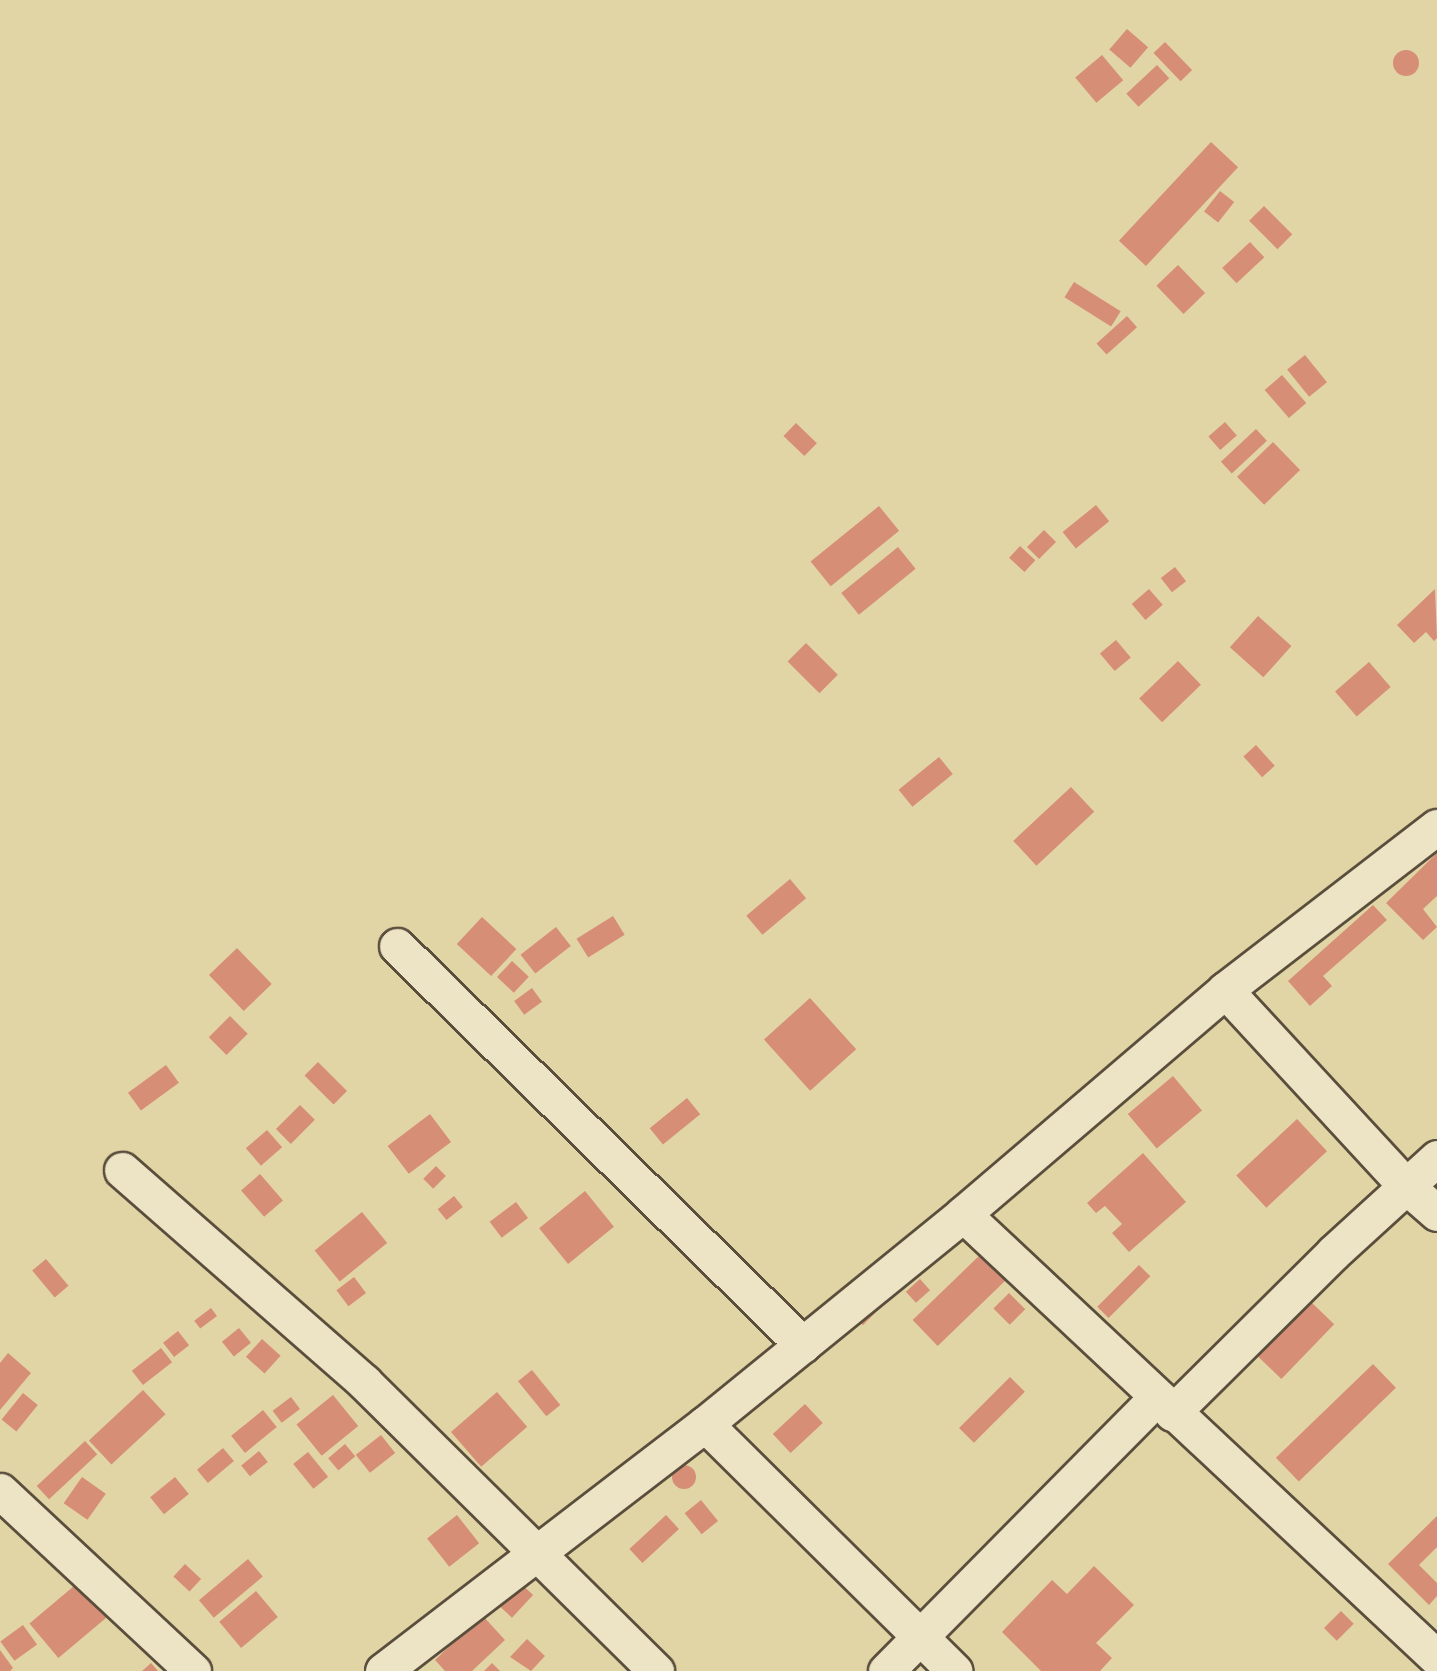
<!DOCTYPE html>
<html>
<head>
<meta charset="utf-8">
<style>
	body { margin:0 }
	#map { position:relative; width:1437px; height:1671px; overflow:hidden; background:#e2d5a5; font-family:Cardo,serif }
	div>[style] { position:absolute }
	.building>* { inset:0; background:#d68e76; transform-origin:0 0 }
	.round { border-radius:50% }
	.roads { filter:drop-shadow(2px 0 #5a4e3d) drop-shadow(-2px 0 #5a4e3d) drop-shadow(0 2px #5a4e3d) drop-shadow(0 -2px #5a4e3d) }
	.street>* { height:35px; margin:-17.5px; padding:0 17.5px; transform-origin:17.5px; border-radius:17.5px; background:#ece4c4 }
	span { translate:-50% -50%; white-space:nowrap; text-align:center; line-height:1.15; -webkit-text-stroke:5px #ece4c4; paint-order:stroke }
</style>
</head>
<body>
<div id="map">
	<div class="building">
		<i style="left:1127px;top:29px;width:28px;height:27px;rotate:41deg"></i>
		<i style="left:1165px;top:42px;width:39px;height:16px;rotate:46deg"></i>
		<i class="round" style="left:1393px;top:50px;width:26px;height:26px"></i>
		<i style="left:1102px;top:55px;width:33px;height:35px;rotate:50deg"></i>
		<i style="left:1157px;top:65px;width:18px;height:42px;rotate:47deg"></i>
		<i style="left:1211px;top:142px;width:37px;height:135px;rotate:43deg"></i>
		<i style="left:1220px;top:191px;width:18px;height:26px;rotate:38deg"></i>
		<i style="left:1264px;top:206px;width:40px;height:21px;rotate:45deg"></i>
		<i style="left:1250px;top:242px;width:21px;height:38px;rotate:47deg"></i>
		<i style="left:1178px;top:265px;width:39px;height:30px;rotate:46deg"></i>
		<i style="left:1074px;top:282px;width:55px;height:18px;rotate:32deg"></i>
		<i style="left:1127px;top:316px;width:15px;height:41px;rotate:48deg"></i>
		<i style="left:1305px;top:355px;width:35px;height:23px;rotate:51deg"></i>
		<i style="left:1282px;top:375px;width:37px;height:23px;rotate:49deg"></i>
		<i style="left:1225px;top:422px;width:18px;height:22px;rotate:49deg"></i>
		<i style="left:796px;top:423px;width:29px;height:18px;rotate:44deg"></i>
		<i style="left:1256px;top:429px;width:16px;height:48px;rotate:47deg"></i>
		<i style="left:1273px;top:442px;width:39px;height:50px;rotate:46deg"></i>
		<i style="left:1096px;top:505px;width:21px;height:43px;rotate:51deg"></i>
		<i style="left:879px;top:506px;width:32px;height:88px;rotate:51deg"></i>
		<i style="left:1044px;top:530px;width:17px;height:24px;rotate:45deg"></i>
		<i style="left:1020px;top:546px;width:21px;height:16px;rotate:43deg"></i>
		<i style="left:898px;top:547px;width:28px;height:73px;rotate:51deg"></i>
		<i style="left:1175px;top:567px;width:18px;height:18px;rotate:52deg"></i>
		<i style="left:1149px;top:589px;width:21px;height:23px;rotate:49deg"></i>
		<i style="clip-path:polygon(1435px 589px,1437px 638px,1434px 641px,1426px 632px,1414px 643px,1397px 625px)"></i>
		<i style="left:1258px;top:616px;width:45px;height:42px;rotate:42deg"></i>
		<i style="left:1116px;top:640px;width:23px;height:21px;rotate:50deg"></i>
		<i style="left:806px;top:643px;width:45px;height:26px;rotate:45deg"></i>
		<i style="left:1178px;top:661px;width:33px;height:54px;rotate:46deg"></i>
		<i style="left:1369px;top:662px;width:33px;height:45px;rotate:49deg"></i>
		<i style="left:1256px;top:745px;width:28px;height:17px;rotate:48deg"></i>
		<i style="left:939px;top:757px;width:22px;height:52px;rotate:51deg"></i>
		<i style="left:1071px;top:787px;width:34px;height:79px;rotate:47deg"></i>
		<i style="clip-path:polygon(1437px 853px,1437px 896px,1423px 909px,1437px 927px,1423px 940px,1386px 903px)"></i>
		<i style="left:790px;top:879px;width:25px;height:57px;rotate:50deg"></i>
		<i style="clip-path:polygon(1373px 905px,1387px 920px,1323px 976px,1332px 986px,1310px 1006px,1288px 981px)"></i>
		<i style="left:613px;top:916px;width:22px;height:43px;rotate:58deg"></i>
		<i style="left:482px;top:917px;width:47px;height:37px;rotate:43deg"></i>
		<i style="left:556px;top:927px;width:24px;height:45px;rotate:52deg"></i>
		<i style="left:237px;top:948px;width:50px;height:39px;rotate:46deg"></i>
		<i style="left:512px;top:961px;width:23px;height:22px;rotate:43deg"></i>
		<i style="left:532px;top:988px;width:17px;height:22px;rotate:54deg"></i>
		<i style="left:810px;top:998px;width:69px;height:62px;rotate:48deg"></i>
		<i style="left:230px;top:1016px;width:25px;height:30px;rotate:45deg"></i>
		<i style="left:318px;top:1062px;width:41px;height:19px;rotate:45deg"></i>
		<i style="left:166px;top:1065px;width:22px;height:47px;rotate:54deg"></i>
		<i style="left:1173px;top:1076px;width:45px;height:59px;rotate:50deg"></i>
		<i style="left:687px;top:1098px;width:21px;height:48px;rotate:51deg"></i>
		<i style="left:300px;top:1105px;width:21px;height:34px;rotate:45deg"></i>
		<i style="left:430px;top:1114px;width:35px;height:53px;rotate:53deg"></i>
		<i style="left:1297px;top:1119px;width:44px;height:83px;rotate:47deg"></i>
		<i style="left:267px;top:1130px;width:23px;height:28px;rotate:49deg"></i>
		<i style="clip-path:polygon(1143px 1153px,1186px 1202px,1129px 1252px,1112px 1233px,1122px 1224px,1105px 1206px,1096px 1213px,1087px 1203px)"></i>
		<i style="left:436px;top:1166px;width:14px;height:18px;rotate:45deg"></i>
		<i style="left:260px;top:1174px;width:35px;height:25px;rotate:49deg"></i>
		<i style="left:585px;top:1191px;width:46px;height:59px;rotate:51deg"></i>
		<i style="left:454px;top:1196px;width:14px;height:21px;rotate:51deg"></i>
		<i style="left:516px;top:1202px;width:20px;height:33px;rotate:53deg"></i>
		<i style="left:362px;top:1212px;width:40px;height:61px;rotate:51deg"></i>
		<i style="left:981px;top:1254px;width:36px;height:95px;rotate:46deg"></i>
		<i style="left:46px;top:1259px;width:35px;height:18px;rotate:50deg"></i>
		<i style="left:1139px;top:1265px;width:16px;height:59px;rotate:45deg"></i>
		<i style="left:354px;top:1277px;width:20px;height:22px;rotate:53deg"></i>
		<i style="left:920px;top:1279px;width:15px;height:19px;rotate:48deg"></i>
		<i style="left:877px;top:1287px;width:17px;height:37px;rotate:45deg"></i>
		<i style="left:1009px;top:1293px;width:23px;height:22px;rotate:45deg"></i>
		<i style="left:1309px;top:1300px;width:35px;height:76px;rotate:44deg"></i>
		<i style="left:211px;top:1308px;width:10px;height:21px;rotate:53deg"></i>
		<i style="left:239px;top:1328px;width:19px;height:22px;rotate:51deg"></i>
		<i style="left:178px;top:1331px;width:18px;height:19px;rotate:52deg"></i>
		<i style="left:262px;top:1339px;width:25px;height:24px;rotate:42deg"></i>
		<i style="left:161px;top:1348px;width:18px;height:37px;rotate:52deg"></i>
		<i style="clip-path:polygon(8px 1353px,31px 1373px,0 1410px,0 1363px)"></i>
		<i style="left:1373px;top:1364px;width:33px;height:135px;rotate:46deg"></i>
		<i style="left:532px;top:1370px;width:45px;height:18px;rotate:51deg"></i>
		<i style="left:1010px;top:1377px;width:21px;height:72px;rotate:45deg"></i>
		<i style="left:143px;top:1390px;width:33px;height:74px;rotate:47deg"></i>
		<i style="left:497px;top:1392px;width:46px;height:61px;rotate:49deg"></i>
		<i style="left:23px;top:1393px;width:19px;height:34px;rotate:39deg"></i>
		<i style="left:333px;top:1395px;width:40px;height:47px;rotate:51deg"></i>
		<i style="left:291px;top:1397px;width:15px;height:23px;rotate:53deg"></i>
		<i style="left:805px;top:1404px;width:26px;height:44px;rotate:47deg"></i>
		<i style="left:263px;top:1410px;width:22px;height:41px;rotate:51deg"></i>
		<i style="left:381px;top:1435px;width:23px;height:32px;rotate:52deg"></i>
		<i style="left:85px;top:1441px;width:18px;height:66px;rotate:47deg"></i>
		<i style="left:345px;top:1444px;width:16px;height:22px;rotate:50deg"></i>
		<i style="left:223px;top:1448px;width:17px;height:34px;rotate:50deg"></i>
		<i style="left:259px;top:1451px;width:14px;height:23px;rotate:51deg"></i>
		<i style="left:308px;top:1452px;width:32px;height:19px;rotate:51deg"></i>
		<i class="round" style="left:672px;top:1465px;width:24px;height:24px"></i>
		<i style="left:82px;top:1477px;width:29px;height:32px;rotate:35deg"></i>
		<i style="left:175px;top:1477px;width:22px;height:32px;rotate:51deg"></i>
		<i style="left:701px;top:1500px;width:27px;height:21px;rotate:51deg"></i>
		<i style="left:457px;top:1515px;width:36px;height:38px;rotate:52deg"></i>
		<i style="left:666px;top:1515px;width:19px;height:50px;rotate:47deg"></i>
		<i style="clip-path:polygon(1437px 1516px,1437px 1547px,1419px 1565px,1437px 1583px,1437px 1596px,1429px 1605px,1388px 1564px)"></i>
		<i style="left:248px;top:1559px;width:23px;height:64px;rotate:50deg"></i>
		<i style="left:185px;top:1564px;width:22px;height:17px;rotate:43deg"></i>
		<i style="clip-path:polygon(1094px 1566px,1134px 1605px,1096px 1643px,1112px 1658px,1100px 1671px,1041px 1671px,1002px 1632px,1052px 1580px,1067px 1594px)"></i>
		<i style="left:517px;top:1580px;width:22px;height:31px;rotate:43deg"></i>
		<i style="left:80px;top:1581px;width:45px;height:66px;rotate:50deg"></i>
		<i style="left:256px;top:1591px;width:34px;height:48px;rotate:50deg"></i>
		<i style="left:1341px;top:1611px;width:18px;height:24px;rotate:45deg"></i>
		<i style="clip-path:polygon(482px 1615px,505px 1640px,472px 1671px,445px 1671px,435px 1660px)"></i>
		<i style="left:23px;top:1625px;width:24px;height:28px;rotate:54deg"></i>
		<i style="clip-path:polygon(527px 1639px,545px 1656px,531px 1671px,510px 1657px)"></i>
		<i style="clip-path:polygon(0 1650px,13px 1668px,10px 1671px,0 1671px)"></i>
		<i style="clip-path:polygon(151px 1663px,158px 1671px,142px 1671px)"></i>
		<i style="clip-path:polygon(492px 1663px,500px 1671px,484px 1671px)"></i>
	</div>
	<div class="roads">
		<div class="street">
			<i style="left:397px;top:946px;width:569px;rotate:44.5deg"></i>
			<i style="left:1225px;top:990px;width:267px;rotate:47.3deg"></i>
			<i style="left:1406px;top:1186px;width:41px;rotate:41.1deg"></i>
			<i style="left:122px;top:1170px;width:322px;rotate:41.2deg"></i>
			<i style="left:364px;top:1382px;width:411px;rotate:44.7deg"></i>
			<i style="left:963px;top:1214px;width:649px;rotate:43.13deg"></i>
			<i style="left:1172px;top:1413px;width:227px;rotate:-44.8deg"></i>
			<i style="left:1333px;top:1253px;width:141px;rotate:-42.4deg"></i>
			<i style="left:705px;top:1424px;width:351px;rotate:44.7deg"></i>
			<i style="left:0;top:1491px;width:264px;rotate:43deg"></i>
			<i style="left:383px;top:1671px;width:406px;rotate:-37.5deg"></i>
			<i style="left:705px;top:1424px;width:333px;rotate:-39.1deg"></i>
			<i style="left:963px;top:1214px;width:345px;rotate:-40.5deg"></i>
			<i style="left:1225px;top:990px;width:267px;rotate:-37.6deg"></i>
			<i style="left:886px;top:1671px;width:384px;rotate:-45.3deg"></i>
		</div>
	</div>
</div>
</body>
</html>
